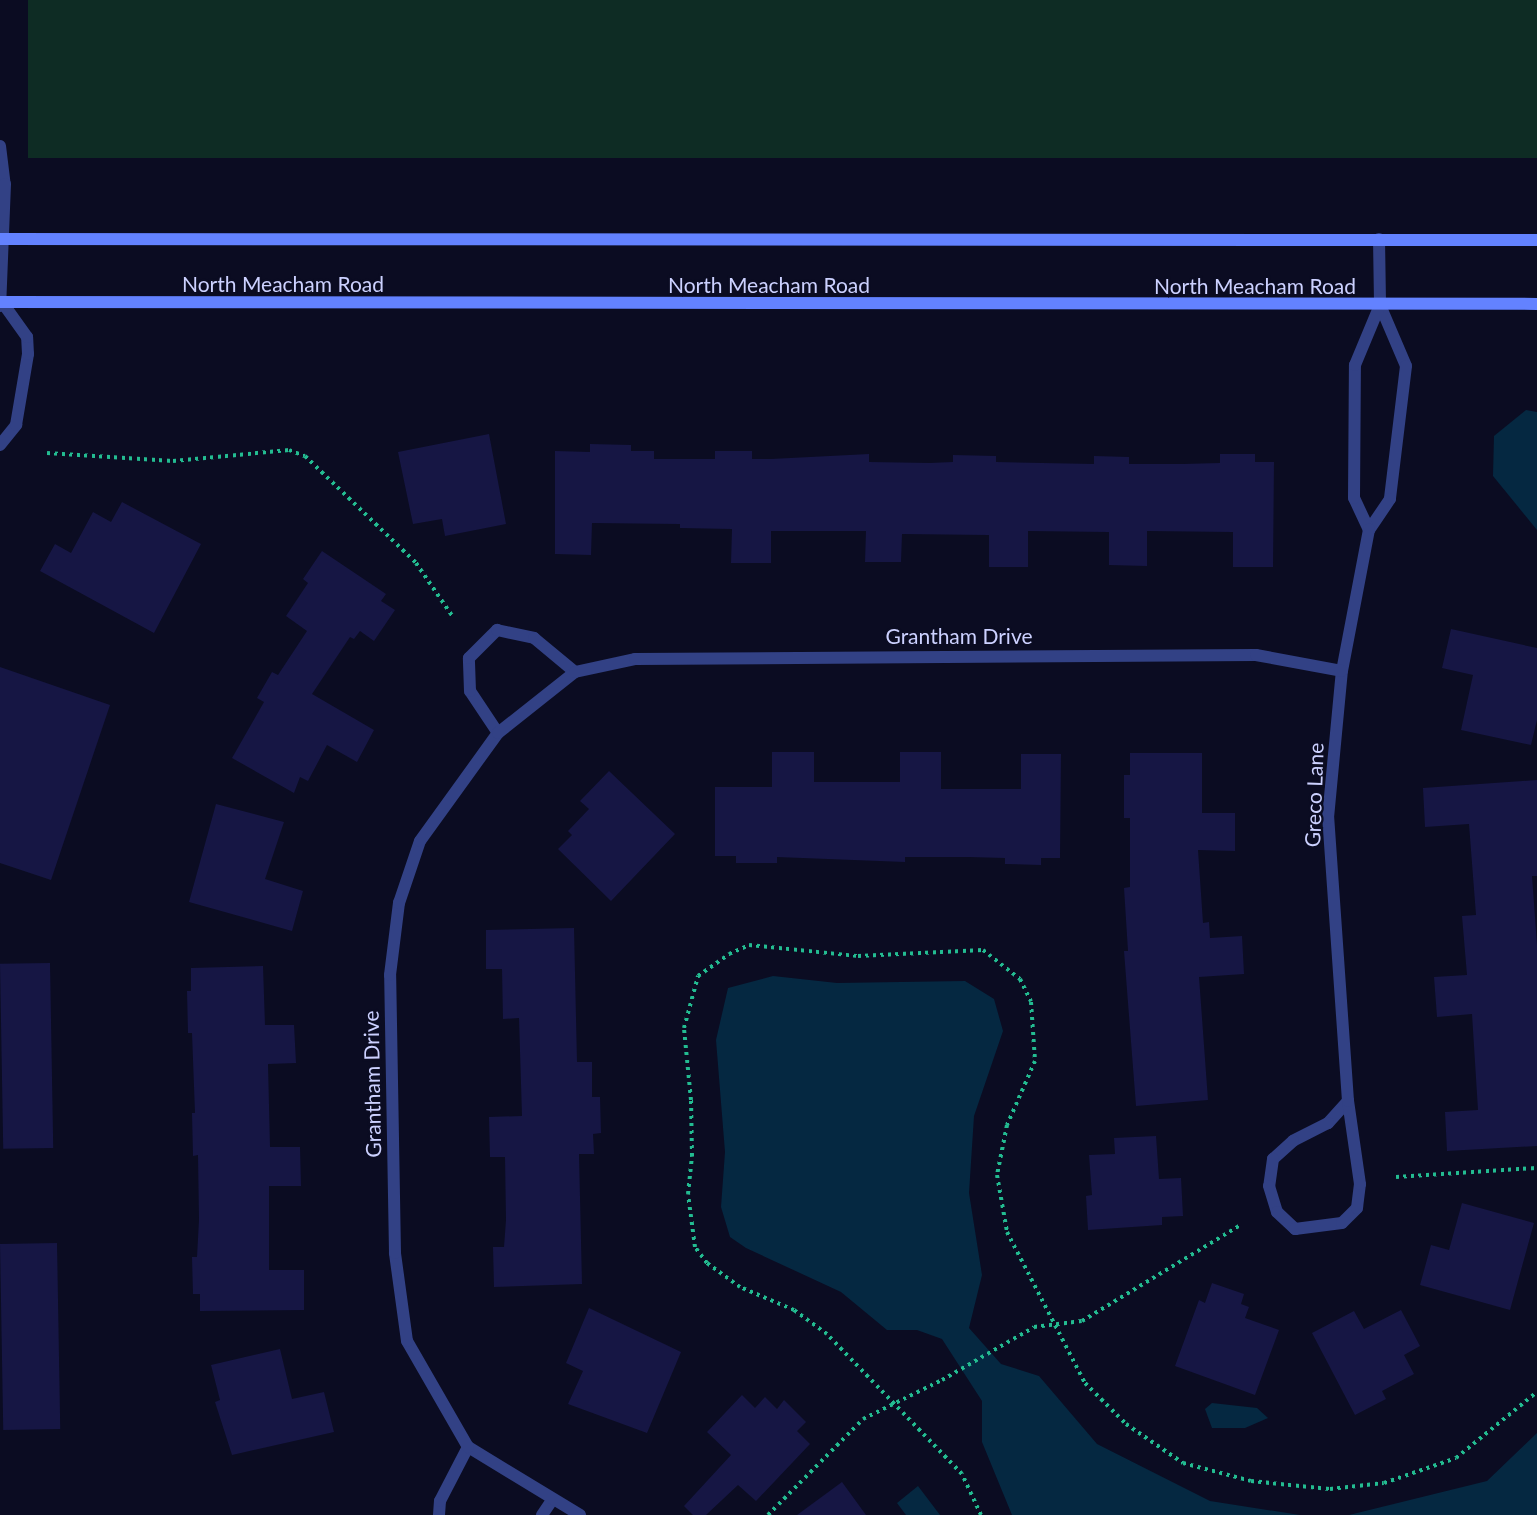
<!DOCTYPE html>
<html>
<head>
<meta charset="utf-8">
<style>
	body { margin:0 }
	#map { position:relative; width:1537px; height:1515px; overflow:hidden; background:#0b0c22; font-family:Lato,sans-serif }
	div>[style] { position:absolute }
	.green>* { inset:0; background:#0e2c24; transform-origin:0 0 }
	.water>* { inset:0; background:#052841 }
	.building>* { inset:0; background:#161644; transform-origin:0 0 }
	.path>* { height:4px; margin-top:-2px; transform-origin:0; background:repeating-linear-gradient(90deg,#23bc91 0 3px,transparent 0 7.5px) }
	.street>* { height:12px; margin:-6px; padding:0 6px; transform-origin:6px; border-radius:6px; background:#324185 }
	.secondary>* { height:12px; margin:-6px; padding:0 6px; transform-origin:6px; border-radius:6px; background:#6382ff }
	span { translate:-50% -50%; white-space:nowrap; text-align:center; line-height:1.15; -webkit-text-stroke:4.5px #0b0c22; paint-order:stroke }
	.street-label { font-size:21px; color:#ccd1ff }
</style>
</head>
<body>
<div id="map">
	<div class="green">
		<i style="left:28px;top:0;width:1509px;height:158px"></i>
	</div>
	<div class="water">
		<i style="clip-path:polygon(1526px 410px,1537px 412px,1537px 530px,1493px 476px,1494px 436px)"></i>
		<i style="clip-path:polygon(773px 976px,837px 983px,965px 981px,994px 999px,1003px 1031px,974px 1116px,969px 1193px,982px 1275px,969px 1328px,1001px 1364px,1039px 1376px,1097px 1444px,1210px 1501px,1300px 1515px,1012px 1515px,982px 1442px,982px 1401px,942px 1339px,917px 1330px,887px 1330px,841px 1292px,746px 1248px,730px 1237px,721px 1207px,725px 1152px,716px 1040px,728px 988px)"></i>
		<i style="clip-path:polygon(1212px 1403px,1257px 1408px,1268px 1418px,1245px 1428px,1212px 1428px,1205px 1409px)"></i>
		<i style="clip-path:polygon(1537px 1433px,1537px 1515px,1349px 1515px,1487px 1481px)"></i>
		<i style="clip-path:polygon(918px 1486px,940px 1515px,906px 1515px,897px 1503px)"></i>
	</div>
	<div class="building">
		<i style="clip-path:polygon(489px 434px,506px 524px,445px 536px,442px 519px,413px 524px,398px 452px)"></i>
		<i style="clip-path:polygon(590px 444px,631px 445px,631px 451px,654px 451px,654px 459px,715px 459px,715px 451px,752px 451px,752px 459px,771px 459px,869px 454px,869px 462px,930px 463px,953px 462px,953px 455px,996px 456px,996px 462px,1094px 464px,1094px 456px,1129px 457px,1129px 464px,1183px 464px,1220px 463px,1220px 454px,1255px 454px,1255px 462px,1274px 462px,1273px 567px,1233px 567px,1233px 532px,1147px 531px,1147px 566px,1109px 565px,1109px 532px,1028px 531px,1028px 567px,989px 567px,989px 535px,902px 534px,901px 562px,865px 562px,866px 531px,771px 531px,771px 563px,731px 563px,732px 529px,680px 528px,680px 524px,592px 523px,591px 555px,555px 554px,555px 451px,590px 452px)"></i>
		<i style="clip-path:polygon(122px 502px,201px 544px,154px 633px,40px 571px,55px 544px,71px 553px,93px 512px,111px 522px)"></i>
		<i style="clip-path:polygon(322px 551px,386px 594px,381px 601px,395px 610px,374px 641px,360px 631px,354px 639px,350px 637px,312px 694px,374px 730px,357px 762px,327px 745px,308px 781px,300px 777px,294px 793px,232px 758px,264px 702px,257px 698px,272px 672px,278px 675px,307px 631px,286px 616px,308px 583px,303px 579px)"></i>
		<i style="clip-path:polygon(1451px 629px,1537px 648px,1537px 720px,1531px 745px,1461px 730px,1473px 675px,1442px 668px)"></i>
		<i style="clip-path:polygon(0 667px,110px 705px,51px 880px,0 863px)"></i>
		<i style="clip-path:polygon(772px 752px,814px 752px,814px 782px,900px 782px,900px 752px,941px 752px,941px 789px,1021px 789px,1021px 754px,1061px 754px,1060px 858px,1041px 858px,1041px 865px,1005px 864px,1005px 858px,969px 857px,905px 857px,905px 862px,777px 857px,777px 863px,736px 863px,736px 856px,715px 856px,715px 787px,772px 787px)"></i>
		<i style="clip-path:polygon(1130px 753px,1202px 753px,1202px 813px,1235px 813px,1235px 851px,1198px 850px,1203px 923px,1209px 922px,1210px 938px,1242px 936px,1244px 974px,1199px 977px,1208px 1100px,1136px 1106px,1124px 951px,1128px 951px,1124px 888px,1130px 887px,1130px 818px,1124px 818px,1124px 775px,1130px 775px)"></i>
		<i style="clip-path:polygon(609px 771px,675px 834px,611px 901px,558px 849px,572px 835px,568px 831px,589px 809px,580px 801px)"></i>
		<i style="clip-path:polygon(1537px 780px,1537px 876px,1532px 876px,1537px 945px,1537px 1146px,1447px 1151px,1445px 1112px,1478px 1110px,1472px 1014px,1437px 1017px,1434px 977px,1467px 975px,1462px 916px,1476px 915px,1469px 824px,1425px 827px,1423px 788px)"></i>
		<i style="clip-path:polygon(216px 804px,284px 822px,265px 879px,303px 891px,292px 931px,189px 902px)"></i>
		<i style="clip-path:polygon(574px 928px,577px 1062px,592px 1062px,592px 1097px,600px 1097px,601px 1133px,593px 1134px,594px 1154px,579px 1154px,582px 1284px,494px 1287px,493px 1247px,504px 1247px,506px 1220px,505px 1157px,490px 1157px,489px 1117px,522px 1116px,519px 1018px,503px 1019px,502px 969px,486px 969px,486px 930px)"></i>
		<i style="left:50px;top:963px;width:185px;height:50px;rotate:89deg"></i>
		<i style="clip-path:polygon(263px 966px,265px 1025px,294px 1025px,296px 1063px,268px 1064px,270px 1147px,300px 1147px,301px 1186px,269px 1186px,269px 1270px,304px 1270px,304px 1310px,200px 1311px,200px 1294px,193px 1294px,192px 1257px,197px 1257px,199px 1220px,198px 1155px,193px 1156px,192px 1113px,195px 1113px,192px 1033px,188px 1033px,187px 991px,191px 991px,191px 968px)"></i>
		<i style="clip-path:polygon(1156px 1136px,1159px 1179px,1181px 1178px,1183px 1216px,1162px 1217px,1162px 1225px,1088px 1230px,1086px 1196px,1092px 1195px,1089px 1155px,1115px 1154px,1114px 1138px)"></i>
		<i style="clip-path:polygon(1462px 1203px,1534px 1223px,1510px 1310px,1420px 1285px,1431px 1245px,1449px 1250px)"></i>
		<i style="left:57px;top:1243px;width:186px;height:57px;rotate:89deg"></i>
		<i style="clip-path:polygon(1212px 1283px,1244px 1294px,1241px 1304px,1249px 1307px,1245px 1318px,1279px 1330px,1255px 1395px,1175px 1366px,1199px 1300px,1205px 1303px)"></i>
		<i style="clip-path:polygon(589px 1308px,681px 1352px,647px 1433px,568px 1404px,583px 1371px,566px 1363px)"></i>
		<i style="clip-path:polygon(1401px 1310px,1420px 1346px,1404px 1355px,1414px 1374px,1382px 1391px,1386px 1399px,1355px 1415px,1312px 1333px,1354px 1311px,1364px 1329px)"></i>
		<i style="clip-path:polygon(280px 1349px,292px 1399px,324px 1392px,334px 1432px,232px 1455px,215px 1402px,220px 1400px,211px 1365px)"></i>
		<i style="clip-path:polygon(742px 1395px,755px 1408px,765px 1397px,777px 1409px,784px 1400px,806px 1422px,797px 1431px,810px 1444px,756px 1501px,738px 1485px,706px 1515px,693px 1515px,684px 1506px,731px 1455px,707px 1432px)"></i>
		<i style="clip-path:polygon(842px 1482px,866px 1515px,797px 1515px)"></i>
	</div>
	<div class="path">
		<i style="left:47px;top:453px;width:126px;rotate:3.6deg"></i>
		<i style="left:173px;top:461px;width:117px;rotate:-5.4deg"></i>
		<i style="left:289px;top:450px;width:17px;rotate:21deg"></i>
		<i style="left:305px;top:456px;width:154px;rotate:43.9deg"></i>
		<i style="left:416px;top:563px;width:65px;rotate:55.6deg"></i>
		<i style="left:1396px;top:1177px;width:141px;rotate:-3.7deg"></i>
		<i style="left:768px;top:1515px;width:135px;rotate:-45.3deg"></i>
		<i style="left:863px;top:1419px;width:88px;rotate:-26.3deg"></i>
		<i style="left:942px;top:1380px;width:106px;rotate:-29.9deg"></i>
		<i style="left:1034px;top:1327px;width:48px;rotate:-7.1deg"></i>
		<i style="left:1082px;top:1321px;width:187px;rotate:-31.2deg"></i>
		<i style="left:981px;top:1515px;width:45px;rotate:-114.9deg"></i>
		<i style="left:962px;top:1474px;width:194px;rotate:-134deg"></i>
		<i style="left:827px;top:1334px;width:41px;rotate:-144deg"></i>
		<i style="left:794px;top:1310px;width:59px;rotate:-156.9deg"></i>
		<i style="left:740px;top:1287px;width:41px;rotate:-144deg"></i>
		<i style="left:707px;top:1263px;width:20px;rotate:-127deg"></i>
		<i style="left:695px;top:1247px;width:53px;rotate:-97.5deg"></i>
		<i style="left:688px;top:1194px;width:38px;rotate:-84deg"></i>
		<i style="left:692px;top:1156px;width:56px;rotate:-91deg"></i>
		<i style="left:691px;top:1100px;width:72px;rotate:-95.6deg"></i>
		<i style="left:684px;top:1028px;width:54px;rotate:-74.9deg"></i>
		<i style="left:698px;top:976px;width:38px;rotate:-35deg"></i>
		<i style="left:729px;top:954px;width:22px;rotate:-24deg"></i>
		<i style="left:749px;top:945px;width:110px;rotate:5.8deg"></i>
		<i style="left:858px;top:956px;width:125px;rotate:-2.7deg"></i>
		<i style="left:983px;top:950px;width:47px;rotate:38.1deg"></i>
		<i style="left:1020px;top:979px;width:25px;rotate:64deg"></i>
		<i style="left:1031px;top:1002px;width:59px;rotate:86.1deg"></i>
		<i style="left:1035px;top:1061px;width:70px;rotate:113.6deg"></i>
		<i style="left:1007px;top:1125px;width:51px;rotate:101.3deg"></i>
		<i style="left:997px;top:1175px;width:58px;rotate:80deg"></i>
		<i style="left:1007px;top:1232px;width:170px;rotate:62.7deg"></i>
		<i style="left:1085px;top:1383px;width:58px;rotate:45deg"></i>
		<i style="left:1126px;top:1424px;width:69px;rotate:34.4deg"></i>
		<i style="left:1183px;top:1463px;width:70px;rotate:14.8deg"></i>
		<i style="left:1251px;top:1481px;width:79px;rotate:5.8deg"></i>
		<i style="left:1330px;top:1489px;width:54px;rotate:-6.3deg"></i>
		<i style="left:1384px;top:1483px;width:76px;rotate:-19.1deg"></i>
		<i style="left:1456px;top:1458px;width:104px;rotate:-39.2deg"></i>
	</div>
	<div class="street">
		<i style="left:0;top:146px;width:38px;rotate:83deg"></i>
		<i style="left:5px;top:184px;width:122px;rotate:92.3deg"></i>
		<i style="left:1379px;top:239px;width:66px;rotate:89.1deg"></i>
		<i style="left:1380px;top:305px;width:66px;rotate:66.9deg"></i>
		<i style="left:1406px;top:366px;width:134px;rotate:96.9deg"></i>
		<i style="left:1390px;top:499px;width:37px;rotate:124deg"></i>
		<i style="left:1369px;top:530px;width:35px;rotate:-115deg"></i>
		<i style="left:1354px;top:498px;width:133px;rotate:-89.6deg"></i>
		<i style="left:1355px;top:365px;width:65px;rotate:-67.4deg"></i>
		<i style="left:0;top:445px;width:26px;rotate:-51deg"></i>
		<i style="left:16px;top:425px;width:72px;rotate:-80.4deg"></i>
		<i style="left:28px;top:354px;width:17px;rotate:-93deg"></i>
		<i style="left:27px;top:337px;width:43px;rotate:-125.5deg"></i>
		<i style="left:498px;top:733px;width:50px;rotate:-123.7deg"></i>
		<i style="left:470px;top:691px;width:33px;rotate:-92deg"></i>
		<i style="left:469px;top:658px;width:40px;rotate:-45deg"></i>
		<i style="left:497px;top:630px;width:38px;rotate:12deg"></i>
		<i style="left:534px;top:638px;width:53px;rotate:39.7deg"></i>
		<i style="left:1348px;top:1101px;width:30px;rotate:132deg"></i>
		<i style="left:1328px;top:1123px;width:39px;rotate:153deg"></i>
		<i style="left:1293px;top:1141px;width:27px;rotate:138deg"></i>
		<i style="left:1273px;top:1159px;width:27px;rotate:98deg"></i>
		<i style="left:1269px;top:1186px;width:27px;rotate:73deg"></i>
		<i style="left:1277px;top:1212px;width:25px;rotate:43deg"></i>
		<i style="left:1295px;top:1229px;width:47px;rotate:-7.3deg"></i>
		<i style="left:1342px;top:1223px;width:21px;rotate:-45deg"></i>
		<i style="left:1357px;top:1208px;width:24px;rotate:-83deg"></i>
		<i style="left:1360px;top:1184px;width:84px;rotate:-98.2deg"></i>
		<i style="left:1348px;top:1101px;width:284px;rotate:-94deg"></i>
		<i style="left:1328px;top:818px;width:148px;rotate:-84.6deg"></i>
		<i style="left:1342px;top:671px;width:144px;rotate:-79.2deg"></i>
		<i style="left:439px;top:1515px;width:14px;rotate:-86deg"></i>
		<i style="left:440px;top:1501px;width:61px;rotate:-62.6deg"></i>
		<i style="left:542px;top:1515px;width:18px;rotate:-56deg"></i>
		<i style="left:580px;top:1515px;width:131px;rotate:-148.7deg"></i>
		<i style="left:468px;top:1447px;width:122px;rotate:-119.9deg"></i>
		<i style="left:407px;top:1341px;width:89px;rotate:-97.8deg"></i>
		<i style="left:395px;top:1253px;width:278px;rotate:-91deg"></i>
		<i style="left:390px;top:975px;width:73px;rotate:-82.9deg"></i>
		<i style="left:399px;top:903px;width:65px;rotate:-71.3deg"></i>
		<i style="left:420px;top:841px;width:133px;rotate:-54.2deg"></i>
		<i style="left:498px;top:733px;width:98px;rotate:-38.4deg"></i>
		<i style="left:575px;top:672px;width:61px;rotate:-12.2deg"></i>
		<i style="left:635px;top:659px;width:621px;rotate:-0.37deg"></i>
		<i style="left:1256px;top:655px;width:87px;rotate:10.5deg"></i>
	</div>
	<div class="secondary">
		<i style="left:0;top:239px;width:1537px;rotate:0.04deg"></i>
		<i style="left:0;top:302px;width:1537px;rotate:0.07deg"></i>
	</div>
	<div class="street-label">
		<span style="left:283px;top:284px">North Meacham Road</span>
		<span style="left:769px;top:285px">North Meacham Road</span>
		<span style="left:1255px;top:286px">North Meacham Road</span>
		<span style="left:959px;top:636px">Grantham Drive</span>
		<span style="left:1314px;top:795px;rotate:-88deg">Greco Lane</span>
		<span style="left:372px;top:1084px;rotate:-91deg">Grantham Drive</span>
	</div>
</div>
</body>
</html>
